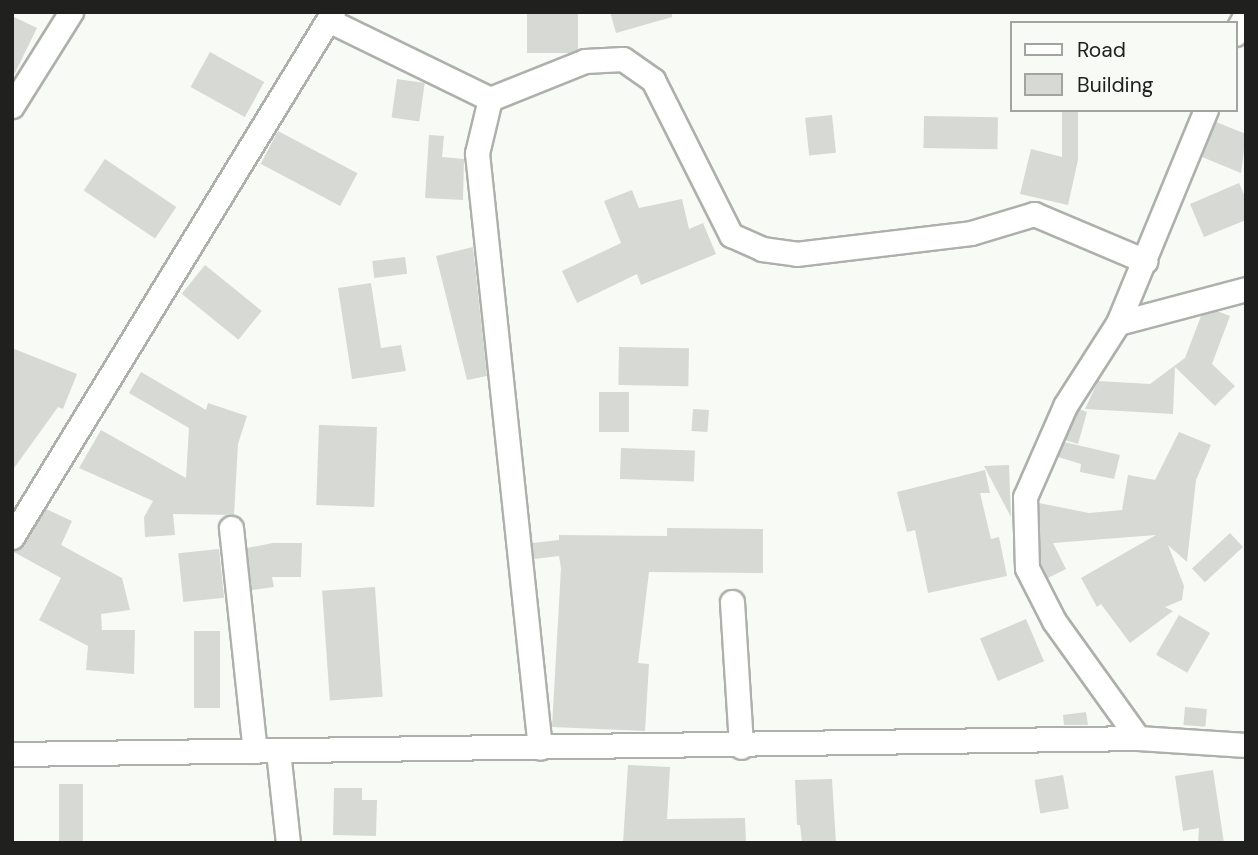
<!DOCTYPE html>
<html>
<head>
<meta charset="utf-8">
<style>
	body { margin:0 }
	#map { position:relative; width:1258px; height:855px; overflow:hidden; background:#f8fbf5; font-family:"DM Sans",sans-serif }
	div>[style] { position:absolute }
	.building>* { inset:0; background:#d6d9d4; transform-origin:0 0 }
	.roads { filter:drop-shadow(2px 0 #adb0ab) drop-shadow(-2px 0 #adb0ab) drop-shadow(0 2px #adb0ab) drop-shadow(0 -2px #adb0ab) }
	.street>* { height:23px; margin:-11.5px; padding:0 11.5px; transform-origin:11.5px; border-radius:11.5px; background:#fff }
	span { translate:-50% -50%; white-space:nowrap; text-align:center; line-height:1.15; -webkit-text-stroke:6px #f8fbf5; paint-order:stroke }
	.frame { position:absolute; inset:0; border:14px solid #20211f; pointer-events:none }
	.legend { position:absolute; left:1010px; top:21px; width:228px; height:91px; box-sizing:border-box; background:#f8fbf5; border:2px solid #a2a49f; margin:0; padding:9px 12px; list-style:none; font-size:21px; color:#20211f }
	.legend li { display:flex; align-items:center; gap:14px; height:35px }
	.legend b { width:35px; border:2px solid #a2a49f }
</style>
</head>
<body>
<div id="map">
	<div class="building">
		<i style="left:527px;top:12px;width:51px;height:41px"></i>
		<i style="clip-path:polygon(610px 12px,672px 12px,672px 17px,616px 33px)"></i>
		<i style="clip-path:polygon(12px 16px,37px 28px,12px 79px)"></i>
		<i style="left:210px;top:52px;width:62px;height:40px;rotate:29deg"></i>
		<i style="left:397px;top:79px;width:28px;height:39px;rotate:8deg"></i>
		<i style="clip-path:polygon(1062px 110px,1078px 110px,1078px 160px,1068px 205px,1020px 194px,1031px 149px,1062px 157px)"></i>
		<i style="left:832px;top:115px;width:38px;height:27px;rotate:84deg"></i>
		<i style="left:924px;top:116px;width:74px;height:32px;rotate:1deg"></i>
		<i style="clip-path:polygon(1216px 122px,1246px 134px,1241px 173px,1202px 157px)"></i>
		<i style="left:278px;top:131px;width:90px;height:37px;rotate:28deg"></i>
		<i style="clip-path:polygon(429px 135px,444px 136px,442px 157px,464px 159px,463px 200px,425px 198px)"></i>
		<i style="left:105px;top:159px;width:86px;height:38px;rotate:34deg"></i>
		<i style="clip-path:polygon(1239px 183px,1246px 199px,1246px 220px,1204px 237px,1190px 204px)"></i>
		<i style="clip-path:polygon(632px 190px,639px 208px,682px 199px,689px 229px,703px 223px,716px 254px,641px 285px,637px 274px,577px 303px,562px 271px,621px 243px,604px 201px)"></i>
		<i style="clip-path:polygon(473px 247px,487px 376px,467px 380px,436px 256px)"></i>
		<i style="left:405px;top:257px;width:17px;height:33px;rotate:83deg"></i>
		<i style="left:205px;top:265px;width:73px;height:37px;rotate:39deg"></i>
		<i style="clip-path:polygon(371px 283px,381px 348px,401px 345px,406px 371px,352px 379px,338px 288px)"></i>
		<i style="clip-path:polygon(1217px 311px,1230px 316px,1212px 364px,1235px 386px,1215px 406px,1175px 367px,1173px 414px,1085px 409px,1098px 381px,1150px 384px,1185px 358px,1201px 316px)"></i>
		<i style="left:619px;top:347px;width:70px;height:38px;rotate:1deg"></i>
		<i style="clip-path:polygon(12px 348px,77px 374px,63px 409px,58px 407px,12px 471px)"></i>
		<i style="clip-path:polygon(141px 372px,206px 410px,208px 403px,247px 416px,238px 444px,234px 515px,173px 514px,175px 535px,145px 537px,144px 517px,153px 501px,79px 468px,101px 430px,186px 478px,189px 428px,129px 393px)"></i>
		<i style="left:599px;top:392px;width:30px;height:40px"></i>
		<i style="left:693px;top:409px;width:16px;height:22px;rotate:4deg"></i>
		<i style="clip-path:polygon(1079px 409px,1087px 412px,1078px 444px,1065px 440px)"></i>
		<i style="left:319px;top:425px;width:58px;height:80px;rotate:2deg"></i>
		<i style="clip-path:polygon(1179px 432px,1211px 445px,1196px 480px,1187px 562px,1168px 545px,1184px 586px,1182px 600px,1165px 607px,1173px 611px,1130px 643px,1101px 604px,1097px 607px,1081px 578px,1156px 535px,1053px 543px,1066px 569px,1048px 578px,1041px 564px,1039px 503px,1089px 513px,1122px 510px,1128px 475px,1155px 480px)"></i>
		<i style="clip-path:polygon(1064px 442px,1120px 455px,1114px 479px,1080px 472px,1081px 464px,1058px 457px)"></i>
		<i style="left:621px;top:448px;width:74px;height:31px;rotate:2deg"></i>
		<i style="clip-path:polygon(1009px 465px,1011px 517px,984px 466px)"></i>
		<i style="clip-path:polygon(985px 470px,990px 493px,980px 493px,991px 539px,999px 537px,1007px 576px,928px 593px,915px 530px,907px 532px,897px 492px)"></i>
		<i style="clip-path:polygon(46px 509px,72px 521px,61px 545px,122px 578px,130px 610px,101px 614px,102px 630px,135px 630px,134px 674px,86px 670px,88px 646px,39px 620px,61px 578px,12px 551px,24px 544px)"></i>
		<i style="clip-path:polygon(667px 528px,763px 529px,763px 573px,649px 572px,638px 663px,649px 664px,645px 731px,552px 727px,561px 568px,559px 556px,534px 559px,532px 543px,559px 540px,559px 535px,667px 536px)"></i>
		<i style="left:1230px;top:533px;width:19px;height:52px;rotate:47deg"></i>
		<i style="clip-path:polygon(273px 543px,302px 543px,301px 577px,272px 577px,274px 587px,252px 590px,247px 548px)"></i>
		<i style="left:219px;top:549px;width:49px;height:41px;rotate:84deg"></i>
		<i style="left:375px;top:587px;width:110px;height:53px;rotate:86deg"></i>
		<i style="left:1179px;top:615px;width:36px;height:46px;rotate:30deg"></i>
		<i style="left:1026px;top:619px;width:46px;height:50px;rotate:67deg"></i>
		<i style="left:194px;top:631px;width:26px;height:77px"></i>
		<i style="left:1185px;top:707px;width:22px;height:18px;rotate:5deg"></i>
		<i style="clip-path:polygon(1086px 712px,1088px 725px,1064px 725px,1063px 715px)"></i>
		<i style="clip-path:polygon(628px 765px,670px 767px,667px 819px,745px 818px,746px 843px,623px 843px)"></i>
		<i style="clip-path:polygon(1213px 770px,1224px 843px,1198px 843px,1199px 828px,1183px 831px,1175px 776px)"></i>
		<i style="left:1063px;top:775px;width:34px;height:29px;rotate:80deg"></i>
		<i style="clip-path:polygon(832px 779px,836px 843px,802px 843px,800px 825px,797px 825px,795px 780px)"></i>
		<i style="left:59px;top:784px;width:24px;height:59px"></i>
		<i style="clip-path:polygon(334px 788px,362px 788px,362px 800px,377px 800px,376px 836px,333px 835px)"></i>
	</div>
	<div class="roads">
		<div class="street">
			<i style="left:328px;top:20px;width:180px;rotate:26deg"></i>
			<i style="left:490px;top:99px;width:102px;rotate:-21.8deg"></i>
			<i style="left:585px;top:61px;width:38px;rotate:-3deg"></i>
			<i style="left:623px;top:59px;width:37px;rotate:35deg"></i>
			<i style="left:653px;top:80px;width:174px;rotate:63.3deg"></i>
			<i style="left:731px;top:235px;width:34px;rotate:24deg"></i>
			<i style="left:762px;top:249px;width:34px;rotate:8deg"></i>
			<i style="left:796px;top:254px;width:176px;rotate:-6.8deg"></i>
			<i style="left:971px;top:233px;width:66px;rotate:-16.8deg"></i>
			<i style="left:1034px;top:214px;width:121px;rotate:22.9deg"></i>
			<i style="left:1235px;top:34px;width:23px;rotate:-61deg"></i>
			<i style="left:490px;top:99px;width:56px;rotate:103.5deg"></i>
			<i style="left:477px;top:153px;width:598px;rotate:83.96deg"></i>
			<i style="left:12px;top:106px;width:111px;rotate:-57.9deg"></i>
			<i style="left:1246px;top:289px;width:132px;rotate:165.1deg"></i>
			<i style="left:1118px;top:323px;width:98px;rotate:122.6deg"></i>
			<i style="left:1065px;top:406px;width:99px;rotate:113.7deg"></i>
			<i style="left:1025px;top:497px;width:71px;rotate:88.4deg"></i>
			<i style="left:1027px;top:568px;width:59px;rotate:63deg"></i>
			<i style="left:1054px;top:621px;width:144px;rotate:54.3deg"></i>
			<i style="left:1138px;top:738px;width:108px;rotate:3.7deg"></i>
			<i style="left:1118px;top:323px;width:230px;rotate:-67.6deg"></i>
			<i style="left:231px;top:528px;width:224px;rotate:83.9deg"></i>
			<i style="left:12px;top:537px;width:615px;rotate:-58.56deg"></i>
			<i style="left:732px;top:602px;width:145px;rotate:86.4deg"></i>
			<i style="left:278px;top:751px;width:93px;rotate:83.8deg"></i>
			<i style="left:12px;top:754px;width:1126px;rotate:-0.81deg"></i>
		</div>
	</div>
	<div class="frame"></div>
	<ul class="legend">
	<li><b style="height:9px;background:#fff"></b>Road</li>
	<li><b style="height:19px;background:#d6d9d4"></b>Building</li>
	</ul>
</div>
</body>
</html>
